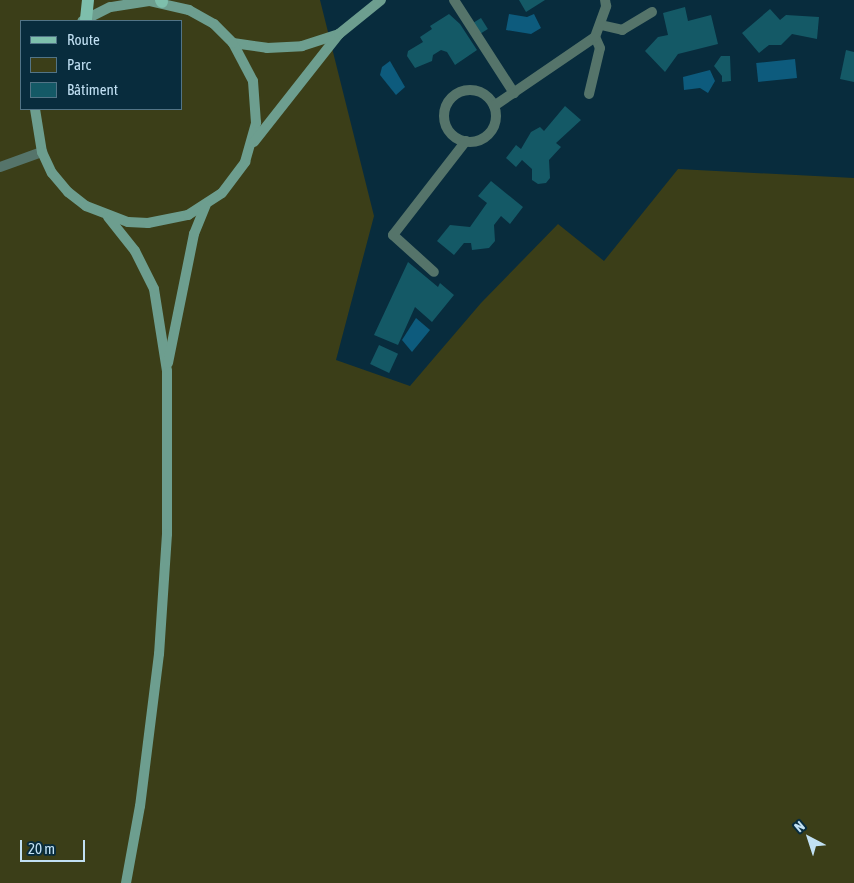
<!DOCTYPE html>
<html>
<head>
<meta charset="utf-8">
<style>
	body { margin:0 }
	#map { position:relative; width:854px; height:883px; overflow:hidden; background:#082c3d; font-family:"Asap Condensed",sans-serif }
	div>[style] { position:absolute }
	.green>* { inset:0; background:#3b3e18 }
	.water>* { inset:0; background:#0d5b7d; transform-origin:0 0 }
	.building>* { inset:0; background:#145966; transform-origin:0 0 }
	.service>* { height:10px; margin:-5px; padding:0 5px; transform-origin:5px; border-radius:5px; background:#55746a }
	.minor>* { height:10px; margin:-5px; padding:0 5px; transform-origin:5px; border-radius:5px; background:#55746a }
	.minor>.ring { margin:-5px; padding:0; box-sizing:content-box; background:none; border:10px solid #55746a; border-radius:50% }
	.secondary>* { height:10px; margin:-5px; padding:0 5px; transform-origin:5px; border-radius:5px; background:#6d9e8f }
	.primary>* { height:12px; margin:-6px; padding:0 6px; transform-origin:6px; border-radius:6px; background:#7ebfac }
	span { translate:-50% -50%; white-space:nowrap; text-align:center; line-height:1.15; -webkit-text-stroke:5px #082c3d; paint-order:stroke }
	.legend { position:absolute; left:20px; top:20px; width:162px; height:90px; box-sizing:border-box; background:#082c3d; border:1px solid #527486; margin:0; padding:6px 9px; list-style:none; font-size:15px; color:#c1e0f3 }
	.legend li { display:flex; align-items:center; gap:10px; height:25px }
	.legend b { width:25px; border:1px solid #527486 }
	.north { position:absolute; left:784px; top:813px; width:50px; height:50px; -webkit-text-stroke:4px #082c3d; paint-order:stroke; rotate:320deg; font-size:14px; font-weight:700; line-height:20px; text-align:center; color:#c1e0f3 }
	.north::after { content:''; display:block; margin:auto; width:18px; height:22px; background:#c1e0f3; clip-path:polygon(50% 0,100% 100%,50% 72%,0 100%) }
	.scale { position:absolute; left:20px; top:840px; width:65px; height:22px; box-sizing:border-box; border:2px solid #c1e0f3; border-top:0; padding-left:6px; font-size:15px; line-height:18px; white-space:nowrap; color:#c1e0f3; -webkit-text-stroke:4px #082c3d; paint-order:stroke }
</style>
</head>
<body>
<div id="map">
	<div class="green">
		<i style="clip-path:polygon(evenodd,0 0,320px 0,374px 216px,336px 360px,410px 386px,481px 303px,558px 224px,604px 261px,678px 169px,854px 178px,854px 883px,0 883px,0 0,21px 21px,181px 21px,181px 109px,21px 109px,21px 21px)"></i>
	</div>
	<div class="water">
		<i style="clip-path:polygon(509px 14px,527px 17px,534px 14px,541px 28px,531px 34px,506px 30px)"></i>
		<i style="left:795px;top:59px;width:19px;height:39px;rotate:84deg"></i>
		<i style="clip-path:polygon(390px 61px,405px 87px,396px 95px,380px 75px,382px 67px)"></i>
		<i style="clip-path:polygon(710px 70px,715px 81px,708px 93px,700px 88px,684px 90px,683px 77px)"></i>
		<i style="clip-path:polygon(416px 318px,430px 330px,412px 352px,402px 340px)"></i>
	</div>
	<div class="building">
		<i style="clip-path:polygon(519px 0,545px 0,526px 12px)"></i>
		<i style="clip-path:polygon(685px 7px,688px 21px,711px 15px,718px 44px,678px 54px,665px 72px,645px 51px,658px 37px,668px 35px,663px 13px)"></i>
		<i style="clip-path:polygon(770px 9px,780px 20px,786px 15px,819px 17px,817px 39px,792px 34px,781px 45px,769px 45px,759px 53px,742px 33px)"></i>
		<i style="clip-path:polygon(449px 14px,460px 24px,477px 50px,455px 65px,447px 52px,441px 50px,433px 55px,432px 61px,415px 68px,407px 56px,408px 51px,423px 42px,420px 37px,432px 29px,430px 26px)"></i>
		<i style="left:481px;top:18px;width:13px;height:9px;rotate:58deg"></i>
		<i style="clip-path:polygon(846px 50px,854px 52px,854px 82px,840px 79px)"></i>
		<i style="clip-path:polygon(721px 56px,730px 56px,731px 81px,722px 82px,722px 76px,714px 66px)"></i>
		<i style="clip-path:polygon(565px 106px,581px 120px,556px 143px,561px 147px,549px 160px,550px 178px,546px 183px,538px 184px,532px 180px,532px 169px,522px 160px,516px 167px,506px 158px,516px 145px,521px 149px,531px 132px,540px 127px,544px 131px)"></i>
		<i style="clip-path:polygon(491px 181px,523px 207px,510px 224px,501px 216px,494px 225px,495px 241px,489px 248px,472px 250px,471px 243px,464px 243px,454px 255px,437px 241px,450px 225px,470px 227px,487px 203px,478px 196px)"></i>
		<i style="clip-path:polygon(408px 262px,438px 287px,440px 283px,454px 295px,432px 322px,415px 307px,398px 345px,374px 335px)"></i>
		<i style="left:379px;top:345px;width:21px;height:21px;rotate:25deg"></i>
	</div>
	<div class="service">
		<i style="left:454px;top:0;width:111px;rotate:57.2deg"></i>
		<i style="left:601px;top:25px;width:22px;rotate:13deg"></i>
		<i style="left:622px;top:30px;width:35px;rotate:-31deg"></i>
		<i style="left:589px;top:94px;width:47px;rotate:-76.6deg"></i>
		<i style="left:600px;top:48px;width:12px;rotate:-114deg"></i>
		<i style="left:393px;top:235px;width:55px;rotate:42.1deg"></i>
	</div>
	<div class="minor">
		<i class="ring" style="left:444px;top:90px;width:42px;height:42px"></i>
		<i style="left:494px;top:106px;width:122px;rotate:-34.3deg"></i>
		<i style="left:595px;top:37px;width:33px;rotate:-70deg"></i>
		<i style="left:606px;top:6px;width:6px;rotate:-99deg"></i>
		<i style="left:0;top:167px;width:45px;rotate:-19.7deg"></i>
		<i style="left:393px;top:235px;width:119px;rotate:-52.2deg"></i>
	</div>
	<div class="secondary">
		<i style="left:233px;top:43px;width:34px;rotate:8deg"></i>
		<i style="left:267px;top:48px;width:35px;rotate:-3deg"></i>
		<i style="left:302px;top:46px;width:39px;rotate:-18deg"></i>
		<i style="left:35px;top:109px;width:44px;rotate:80.8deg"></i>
		<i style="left:42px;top:152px;width:23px;rotate:65deg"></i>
		<i style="left:52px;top:173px;width:25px;rotate:50deg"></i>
		<i style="left:68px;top:192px;width:23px;rotate:38deg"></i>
		<i style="left:86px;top:206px;width:45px;rotate:20.9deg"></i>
		<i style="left:128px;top:222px;width:20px;rotate:3deg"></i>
		<i style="left:148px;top:223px;width:41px;rotate:-11.3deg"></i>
		<i style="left:188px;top:215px;width:40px;rotate:-32.9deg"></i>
		<i style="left:222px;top:193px;width:39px;rotate:-53deg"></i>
		<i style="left:245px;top:162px;width:41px;rotate:-74.2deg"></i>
		<i style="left:256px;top:123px;width:42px;rotate:-94.1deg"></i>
		<i style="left:253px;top:81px;width:43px;rotate:-117.8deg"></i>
		<i style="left:233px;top:43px;width:27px;rotate:-135deg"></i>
		<i style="left:214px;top:24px;width:29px;rotate:-151deg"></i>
		<i style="left:189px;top:10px;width:41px;rotate:-167.3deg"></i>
		<i style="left:149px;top:1px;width:39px;rotate:171deg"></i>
		<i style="left:110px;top:7px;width:31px;rotate:153deg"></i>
		<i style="left:254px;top:142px;width:137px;rotate:-51.8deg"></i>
		<i style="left:339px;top:34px;width:54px;rotate:-39deg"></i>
		<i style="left:108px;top:217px;width:43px;rotate:51.5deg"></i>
		<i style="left:135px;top:251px;width:42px;rotate:63.4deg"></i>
		<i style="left:154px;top:289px;width:83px;rotate:81deg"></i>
		<i style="left:167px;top:371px;width:163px;rotate:90deg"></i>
		<i style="left:167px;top:534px;width:120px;rotate:93.8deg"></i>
		<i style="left:159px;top:654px;width:153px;rotate:97.1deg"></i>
		<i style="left:140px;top:806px;width:78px;rotate:100.3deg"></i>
		<i style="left:168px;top:363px;width:132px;rotate:-78.6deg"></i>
		<i style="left:194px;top:234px;width:31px;rotate:-68deg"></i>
	</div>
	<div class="primary">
		<i style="left:161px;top:0;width:2px;rotate:63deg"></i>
		<i style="left:86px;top:19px;width:19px;rotate:-84deg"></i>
	</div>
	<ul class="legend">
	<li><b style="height:6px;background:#7ebfac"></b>Route</li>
	<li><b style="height:14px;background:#3b3e18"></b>Parc</li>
	<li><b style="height:14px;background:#145966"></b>Bâtiment</li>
	</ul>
	<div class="north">N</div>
	<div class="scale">20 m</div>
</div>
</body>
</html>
